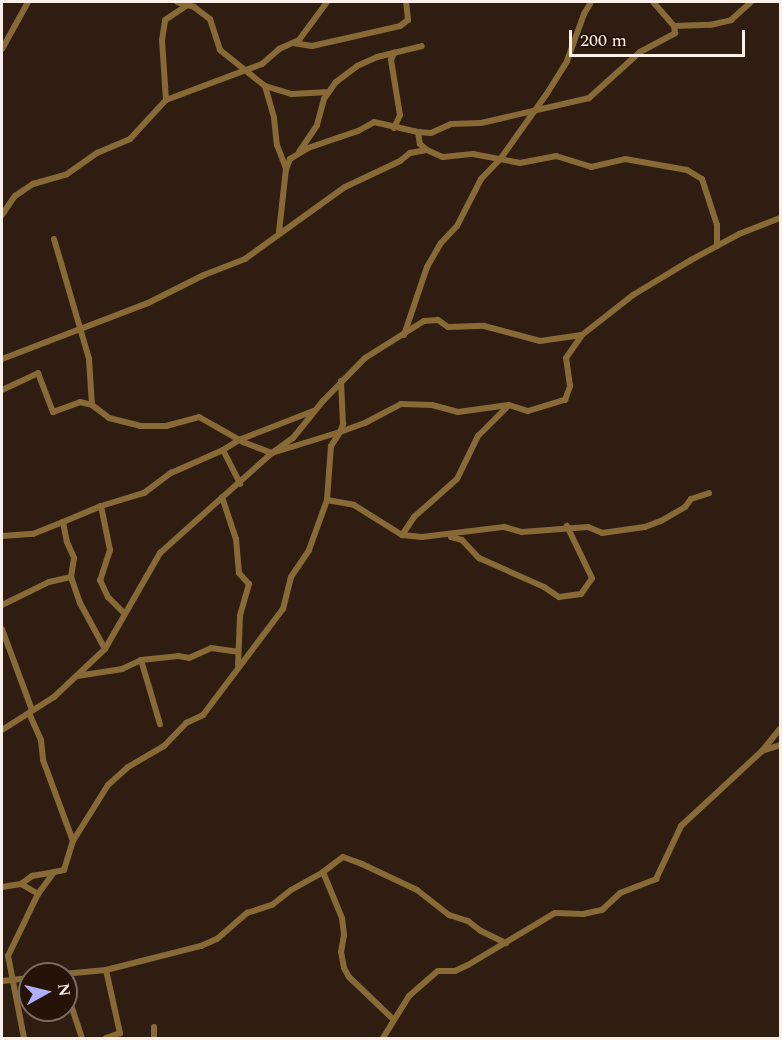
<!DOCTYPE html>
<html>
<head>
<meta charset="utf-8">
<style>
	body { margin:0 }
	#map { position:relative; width:782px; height:1040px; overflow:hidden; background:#2f1d11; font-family:Spectral,serif }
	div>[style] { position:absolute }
	.street>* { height:6px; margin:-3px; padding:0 3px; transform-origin:3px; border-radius:3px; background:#876a36 }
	span { translate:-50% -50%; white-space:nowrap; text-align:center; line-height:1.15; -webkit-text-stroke:4.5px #251308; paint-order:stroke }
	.frame { position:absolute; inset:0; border:3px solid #faeee6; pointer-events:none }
	.north { position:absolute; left:18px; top:962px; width:60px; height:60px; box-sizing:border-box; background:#251308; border:2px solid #7a6b61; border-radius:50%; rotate:82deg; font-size:16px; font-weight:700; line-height:24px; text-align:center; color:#faeee6 }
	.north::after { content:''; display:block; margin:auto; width:21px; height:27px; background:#adaffb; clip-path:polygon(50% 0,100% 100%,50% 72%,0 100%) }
	.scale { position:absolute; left:569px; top:30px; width:176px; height:27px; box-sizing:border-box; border:3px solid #faeee6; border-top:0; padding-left:8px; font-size:18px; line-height:21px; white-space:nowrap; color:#faeee6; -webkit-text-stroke:4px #251308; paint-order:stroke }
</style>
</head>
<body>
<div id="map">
	<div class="street">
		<i style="left:177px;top:2px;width:18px;rotate:16deg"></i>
		<i style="left:194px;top:7px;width:20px;rotate:37deg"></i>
		<i style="left:210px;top:19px;width:33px;rotate:72deg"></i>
		<i style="left:220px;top:50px;width:58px;rotate:38.7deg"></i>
		<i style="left:265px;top:86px;width:33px;rotate:74deg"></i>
		<i style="left:274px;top:118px;width:27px;rotate:84deg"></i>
		<i style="left:277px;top:145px;width:26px;rotate:69deg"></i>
		<i style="left:674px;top:26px;width:36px;rotate:-2deg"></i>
		<i style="left:710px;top:25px;width:22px;rotate:-13deg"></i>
		<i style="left:731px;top:20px;width:27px;rotate:-42deg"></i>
		<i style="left:293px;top:43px;width:19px;rotate:9deg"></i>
		<i style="left:312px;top:46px;width:90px;rotate:-12.8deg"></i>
		<i style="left:400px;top:26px;width:10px;rotate:-37deg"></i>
		<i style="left:408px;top:20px;width:18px;rotate:-96deg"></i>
		<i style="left:2px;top:49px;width:54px;rotate:-61deg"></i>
		<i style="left:265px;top:86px;width:28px;rotate:17deg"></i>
		<i style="left:292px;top:94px;width:36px;rotate:-3deg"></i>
		<i style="left:166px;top:100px;width:60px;rotate:-93.8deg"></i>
		<i style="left:162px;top:40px;width:20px;rotate:-81deg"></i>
		<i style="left:165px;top:20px;width:27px;rotate:-34deg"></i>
		<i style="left:394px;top:128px;width:14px;rotate:-65deg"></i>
		<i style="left:400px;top:115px;width:56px;rotate:-99.3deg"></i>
		<i style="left:391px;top:60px;width:8px;rotate:-67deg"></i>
		<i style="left:418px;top:132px;width:13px;rotate:4deg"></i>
		<i style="left:431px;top:133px;width:22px;rotate:-24deg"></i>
		<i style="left:451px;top:124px;width:30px;rotate:-2deg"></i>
		<i style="left:481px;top:123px;width:111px;rotate:-13deg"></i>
		<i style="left:589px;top:98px;width:69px;rotate:-42deg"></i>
		<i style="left:640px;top:52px;width:40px;rotate:-28deg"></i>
		<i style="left:675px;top:33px;width:7px;rotate:-98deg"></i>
		<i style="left:674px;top:26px;width:32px;rotate:-131deg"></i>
		<i style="left:299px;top:152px;width:32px;rotate:-56deg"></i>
		<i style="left:317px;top:125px;width:27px;rotate:-75deg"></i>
		<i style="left:324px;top:99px;width:21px;rotate:-55deg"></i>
		<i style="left:336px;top:82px;width:26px;rotate:-37deg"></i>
		<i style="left:357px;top:66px;width:22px;rotate:-24deg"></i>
		<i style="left:377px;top:57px;width:46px;rotate:-13.7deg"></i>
		<i style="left:2px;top:215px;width:23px;rotate:-56deg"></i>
		<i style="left:15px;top:196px;width:22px;rotate:-34deg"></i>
		<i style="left:33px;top:184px;width:35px;rotate:-16deg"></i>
		<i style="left:67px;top:174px;width:37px;rotate:-35deg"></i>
		<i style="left:97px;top:153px;width:36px;rotate:-23deg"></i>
		<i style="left:130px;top:139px;width:53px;rotate:-47.3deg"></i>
		<i style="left:166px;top:100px;width:103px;rotate:-20.6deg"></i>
		<i style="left:262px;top:64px;width:23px;rotate:-41deg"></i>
		<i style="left:279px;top:49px;width:22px;rotate:-24deg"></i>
		<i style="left:299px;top:40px;width:47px;rotate:-53.6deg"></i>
		<i style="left:279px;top:232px;width:63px;rotate:-83.7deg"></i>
		<i style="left:286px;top:169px;width:11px;rotate:-68deg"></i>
		<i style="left:290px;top:159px;width:21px;rotate:-31deg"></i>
		<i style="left:308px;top:148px;width:53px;rotate:-18.8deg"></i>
		<i style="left:358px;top:131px;width:18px;rotate:-29deg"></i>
		<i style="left:374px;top:122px;width:45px;rotate:12.8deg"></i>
		<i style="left:418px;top:132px;width:12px;rotate:81deg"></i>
		<i style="left:420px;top:144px;width:9px;rotate:41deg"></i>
		<i style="left:427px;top:150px;width:17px;rotate:24deg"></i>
		<i style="left:443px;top:157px;width:30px;rotate:-6deg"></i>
		<i style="left:473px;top:154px;width:48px;rotate:10.8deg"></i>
		<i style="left:520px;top:163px;width:37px;rotate:-11deg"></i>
		<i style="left:556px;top:156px;width:37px;rotate:17deg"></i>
		<i style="left:591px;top:167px;width:35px;rotate:-13deg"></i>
		<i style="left:625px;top:159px;width:63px;rotate:10.1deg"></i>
		<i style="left:687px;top:170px;width:17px;rotate:31deg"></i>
		<i style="left:702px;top:179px;width:48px;rotate:71.9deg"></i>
		<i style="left:717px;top:225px;width:21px;rotate:90deg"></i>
		<i style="left:54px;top:239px;width:125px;rotate:73.7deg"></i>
		<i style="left:89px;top:359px;width:46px;rotate:86.3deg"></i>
		<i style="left:404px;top:335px;width:72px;rotate:-71.3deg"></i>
		<i style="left:427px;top:267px;width:28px;rotate:-60deg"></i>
		<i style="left:441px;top:243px;width:23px;rotate:-47deg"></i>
		<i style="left:457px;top:226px;width:53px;rotate:-62.9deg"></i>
		<i style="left:481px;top:179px;width:29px;rotate:-46deg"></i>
		<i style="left:501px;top:158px;width:77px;rotate:-54.5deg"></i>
		<i style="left:546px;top:95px;width:40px;rotate:-58deg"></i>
		<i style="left:567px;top:61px;width:50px;rotate:-70.1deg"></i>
		<i style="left:584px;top:14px;width:14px;rotate:-60deg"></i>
		<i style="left:2px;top:359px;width:156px;rotate:-21deg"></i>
		<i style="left:148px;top:303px;width:63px;rotate:-26.6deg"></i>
		<i style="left:204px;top:275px;width:44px;rotate:-21.3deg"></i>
		<i style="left:245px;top:259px;width:123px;rotate:-35.8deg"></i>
		<i style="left:345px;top:187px;width:61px;rotate:-25.3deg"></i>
		<i style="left:400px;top:161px;width:13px;rotate:-39deg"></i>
		<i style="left:410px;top:153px;width:17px;rotate:-10deg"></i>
		<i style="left:2px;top:390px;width:40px;rotate:-25deg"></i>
		<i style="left:38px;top:373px;width:42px;rotate:69deg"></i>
		<i style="left:53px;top:412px;width:29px;rotate:-20deg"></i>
		<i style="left:80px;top:402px;width:12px;rotate:14deg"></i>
		<i style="left:92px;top:405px;width:21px;rotate:37deg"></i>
		<i style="left:109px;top:418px;width:32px;rotate:14deg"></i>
		<i style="left:140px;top:426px;width:26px"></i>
		<i style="left:166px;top:426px;width:34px;rotate:-15deg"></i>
		<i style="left:199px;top:417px;width:51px;rotate:29.6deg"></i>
		<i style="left:243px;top:442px;width:31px;rotate:21deg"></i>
		<i style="left:272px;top:453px;width:71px;rotate:-17.2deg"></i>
		<i style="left:340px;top:432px;width:9px;rotate:-69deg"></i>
		<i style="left:343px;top:424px;width:43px;rotate:-92.7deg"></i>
		<i style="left:223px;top:450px;width:19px;rotate:-32deg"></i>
		<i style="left:239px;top:440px;width:79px;rotate:-21.4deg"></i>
		<i style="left:222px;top:497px;width:44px;rotate:71.6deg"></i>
		<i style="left:236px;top:539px;width:34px;rotate:85deg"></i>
		<i style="left:239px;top:573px;width:15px;rotate:48deg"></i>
		<i style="left:249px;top:584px;width:33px;rotate:106deg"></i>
		<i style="left:240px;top:616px;width:49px;rotate:92.3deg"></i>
		<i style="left:327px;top:500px;width:27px;rotate:10deg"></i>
		<i style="left:354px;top:505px;width:57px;rotate:32deg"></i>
		<i style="left:402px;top:535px;width:20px;rotate:6deg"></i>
		<i style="left:422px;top:537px;width:83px;rotate:-7deg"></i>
		<i style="left:504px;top:527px;width:19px;rotate:16deg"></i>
		<i style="left:522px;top:532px;width:66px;rotate:-4.3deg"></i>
		<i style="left:588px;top:527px;width:15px;rotate:23deg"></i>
		<i style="left:602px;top:533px;width:43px;rotate:-7.9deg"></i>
		<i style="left:645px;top:527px;width:17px;rotate:-21deg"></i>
		<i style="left:661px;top:521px;width:28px;rotate:-30deg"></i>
		<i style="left:685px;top:507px;width:10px;rotate:-53deg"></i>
		<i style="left:691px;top:499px;width:19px;rotate:-18deg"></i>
		<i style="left:101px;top:506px;width:45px;rotate:78.4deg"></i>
		<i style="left:110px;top:550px;width:32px;rotate:108deg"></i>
		<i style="left:100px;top:580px;width:19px;rotate:65deg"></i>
		<i style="left:108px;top:597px;width:23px;rotate:45deg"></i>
		<i style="left:63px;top:522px;width:41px;rotate:-22.8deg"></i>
		<i style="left:101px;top:506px;width:45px;rotate:-16.8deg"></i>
		<i style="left:144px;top:493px;width:34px;rotate:-37deg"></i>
		<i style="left:171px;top:473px;width:57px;rotate:-23.9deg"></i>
		<i style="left:223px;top:450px;width:38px;rotate:63deg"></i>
		<i style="left:402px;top:535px;width:22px;rotate:-56deg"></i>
		<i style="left:414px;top:517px;width:57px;rotate:-41.5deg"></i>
		<i style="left:457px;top:479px;width:48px;rotate:-64deg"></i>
		<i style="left:478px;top:436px;width:42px;rotate:-45deg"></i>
		<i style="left:2px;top:536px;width:31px;rotate:-4deg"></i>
		<i style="left:33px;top:534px;width:32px;rotate:-22deg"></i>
		<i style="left:63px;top:522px;width:20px;rotate:79deg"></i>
		<i style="left:67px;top:542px;width:17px;rotate:66deg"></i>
		<i style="left:74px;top:558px;width:19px;rotate:99deg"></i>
		<i style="left:71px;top:577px;width:28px;rotate:71deg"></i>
		<i style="left:80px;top:603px;width:52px;rotate:61.5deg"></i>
		<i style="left:451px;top:537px;width:11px;rotate:15deg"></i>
		<i style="left:462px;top:540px;width:25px;rotate:47deg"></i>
		<i style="left:479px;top:558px;width:71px;rotate:24deg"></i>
		<i style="left:544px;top:587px;width:18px;rotate:34deg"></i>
		<i style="left:559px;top:597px;width:22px;rotate:-8deg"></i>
		<i style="left:581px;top:594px;width:19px;rotate:-55deg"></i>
		<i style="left:592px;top:578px;width:58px;rotate:-115.7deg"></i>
		<i style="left:2px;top:605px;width:52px;rotate:-26.1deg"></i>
		<i style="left:49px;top:582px;width:23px;rotate:-13deg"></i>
		<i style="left:2px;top:629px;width:86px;rotate:69.7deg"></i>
		<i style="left:141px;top:660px;width:67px;rotate:73.5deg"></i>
		<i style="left:77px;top:676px;width:46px;rotate:-8.8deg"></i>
		<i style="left:122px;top:669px;width:21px;rotate:-25deg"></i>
		<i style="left:141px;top:660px;width:37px;rotate:-6deg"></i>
		<i style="left:178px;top:656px;width:11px;rotate:10deg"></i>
		<i style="left:189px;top:658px;width:24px;rotate:-24deg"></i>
		<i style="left:211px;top:648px;width:27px;rotate:8deg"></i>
		<i style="left:29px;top:713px;width:30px;rotate:66deg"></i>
		<i style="left:41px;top:740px;width:20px;rotate:84deg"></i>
		<i style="left:43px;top:760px;width:86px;rotate:69.7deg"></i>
		<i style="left:2px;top:730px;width:62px;rotate:-32.4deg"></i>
		<i style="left:54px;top:697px;width:70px;rotate:-43.3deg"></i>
		<i style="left:105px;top:649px;width:111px;rotate:-60.2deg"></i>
		<i style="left:160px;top:553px;width:150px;rotate:-41.8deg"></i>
		<i style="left:272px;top:453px;width:26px;rotate:-36deg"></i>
		<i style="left:293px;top:438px;width:48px;rotate:-51deg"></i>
		<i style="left:323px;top:401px;width:60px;rotate:-45.7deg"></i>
		<i style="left:365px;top:358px;width:70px;rotate:-32.1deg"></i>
		<i style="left:424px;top:321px;width:14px;rotate:-4deg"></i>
		<i style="left:438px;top:320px;width:12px;rotate:35deg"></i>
		<i style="left:448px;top:327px;width:36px;rotate:-2deg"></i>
		<i style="left:484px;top:326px;width:58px;rotate:15deg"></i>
		<i style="left:540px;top:341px;width:42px;rotate:-8.1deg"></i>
		<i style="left:582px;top:335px;width:65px;rotate:-38.1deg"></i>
		<i style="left:633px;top:295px;width:68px;rotate:-31.1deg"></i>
		<i style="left:691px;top:260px;width:55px;rotate:-28.4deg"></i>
		<i style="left:739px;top:234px;width:44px;rotate:-21.3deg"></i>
		<i style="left:762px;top:751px;width:19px;rotate:-18deg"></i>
		<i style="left:323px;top:872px;width:25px;rotate:-37deg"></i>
		<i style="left:343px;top:857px;width:20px;rotate:20deg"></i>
		<i style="left:362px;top:864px;width:61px;rotate:25.3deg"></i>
		<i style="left:417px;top:890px;width:41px;rotate:38deg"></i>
		<i style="left:449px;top:915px;width:20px;rotate:18deg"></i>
		<i style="left:468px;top:921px;width:16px;rotate:38deg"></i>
		<i style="left:481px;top:931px;width:28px;rotate:26deg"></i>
		<i style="left:21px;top:884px;width:20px;rotate:30deg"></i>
		<i style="left:2px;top:887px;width:19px;rotate:-9deg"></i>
		<i style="left:21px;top:884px;width:14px;rotate:-36deg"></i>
		<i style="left:32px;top:876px;width:22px;rotate:-10deg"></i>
		<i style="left:106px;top:970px;width:98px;rotate:-14.2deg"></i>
		<i style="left:201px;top:946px;width:17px;rotate:-24deg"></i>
		<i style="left:217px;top:939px;width:40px;rotate:-41deg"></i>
		<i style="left:247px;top:913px;width:26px;rotate:-18deg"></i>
		<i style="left:272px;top:905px;width:24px;rotate:-38deg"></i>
		<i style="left:291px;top:890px;width:37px;rotate:-29deg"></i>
		<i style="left:323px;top:872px;width:50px;rotate:67.6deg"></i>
		<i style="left:342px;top:918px;width:17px;rotate:83deg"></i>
		<i style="left:344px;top:935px;width:17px;rotate:100deg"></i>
		<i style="left:341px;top:952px;width:16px;rotate:79deg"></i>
		<i style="left:344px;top:968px;width:10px;rotate:61deg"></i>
		<i style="left:349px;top:977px;width:61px;rotate:43.7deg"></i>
		<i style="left:63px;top:974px;width:43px;rotate:-5.3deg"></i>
		<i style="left:106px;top:970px;width:65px;rotate:77.5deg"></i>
		<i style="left:120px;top:1033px;width:15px;rotate:160deg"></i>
		<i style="left:2px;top:981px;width:28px;rotate:-6deg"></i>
		<i style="left:66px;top:990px;width:51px;rotate:71.6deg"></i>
		<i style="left:154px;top:1027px;width:11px;rotate:90deg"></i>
		<i style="left:24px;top:1038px;width:84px;rotate:-101deg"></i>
		<i style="left:8px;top:956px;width:69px;rotate:-64.2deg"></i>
		<i style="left:38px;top:894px;width:27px;rotate:-54deg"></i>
		<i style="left:54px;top:872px;width:10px;rotate:-11deg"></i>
		<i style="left:64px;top:870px;width:30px;rotate:-73deg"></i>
		<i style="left:73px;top:841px;width:66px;rotate:-58deg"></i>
		<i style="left:108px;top:785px;width:27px;rotate:-42deg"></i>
		<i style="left:128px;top:767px;width:42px;rotate:-30.3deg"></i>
		<i style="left:164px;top:746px;width:32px;rotate:-46deg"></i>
		<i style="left:186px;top:723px;width:19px;rotate:-25deg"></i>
		<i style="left:203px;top:715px;width:133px;rotate:-53deg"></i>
		<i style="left:283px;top:609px;width:33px;rotate:-76deg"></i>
		<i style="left:291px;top:577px;width:32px;rotate:-56deg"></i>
		<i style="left:309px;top:550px;width:53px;rotate:-70.2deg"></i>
		<i style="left:327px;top:500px;width:54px;rotate:-85.8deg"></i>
		<i style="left:331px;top:446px;width:17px;rotate:-57deg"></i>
		<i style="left:340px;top:432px;width:27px;rotate:-20deg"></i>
		<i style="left:365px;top:423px;width:41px;rotate:-27.8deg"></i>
		<i style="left:401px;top:404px;width:31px;rotate:2deg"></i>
		<i style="left:432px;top:405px;width:27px;rotate:15deg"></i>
		<i style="left:458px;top:412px;width:51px;rotate:-7.8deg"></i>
		<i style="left:509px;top:405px;width:20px;rotate:18deg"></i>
		<i style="left:528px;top:411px;width:39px;rotate:-17deg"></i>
		<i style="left:565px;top:400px;width:15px;rotate:-70deg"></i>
		<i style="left:570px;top:386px;width:28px;rotate:-98deg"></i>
		<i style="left:566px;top:358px;width:28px;rotate:-55deg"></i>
		<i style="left:383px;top:1038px;width:49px;rotate:-58.2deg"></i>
		<i style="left:409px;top:996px;width:38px;rotate:-41deg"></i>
		<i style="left:438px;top:971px;width:17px"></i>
		<i style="left:455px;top:971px;width:14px;rotate:-25deg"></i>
		<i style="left:468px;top:965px;width:101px;rotate:-30.9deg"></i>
		<i style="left:555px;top:913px;width:28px;rotate:2deg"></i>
		<i style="left:583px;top:914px;width:19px;rotate:-12deg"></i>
		<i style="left:602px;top:910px;width:25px;rotate:-43deg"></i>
		<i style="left:620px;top:893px;width:39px;rotate:-21deg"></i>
		<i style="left:656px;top:879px;width:59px;rotate:-64.7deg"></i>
		<i style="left:681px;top:826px;width:110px;rotate:-42.8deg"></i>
		<i style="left:762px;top:751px;width:28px;rotate:-51deg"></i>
	</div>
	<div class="frame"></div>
	<div class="north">N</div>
	<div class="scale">200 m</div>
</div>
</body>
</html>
